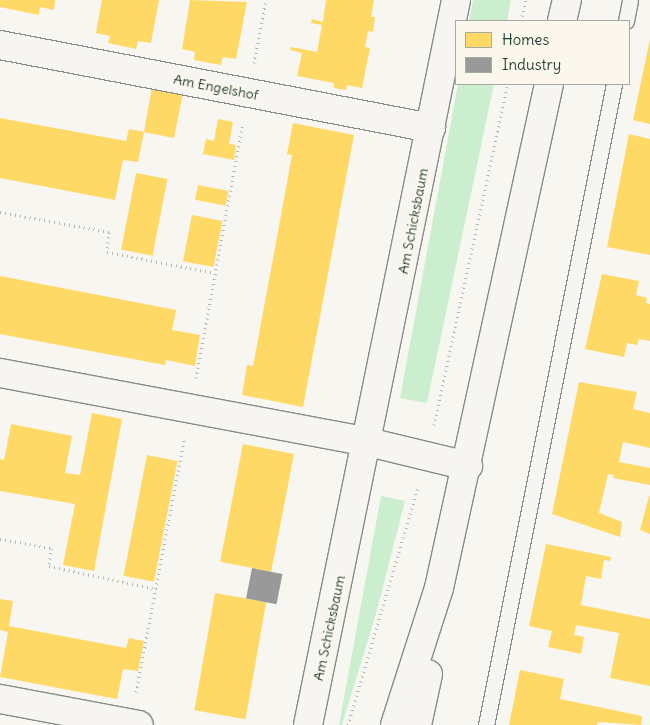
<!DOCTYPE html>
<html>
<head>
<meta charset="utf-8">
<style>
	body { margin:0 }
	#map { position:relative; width:650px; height:725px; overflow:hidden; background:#f8f6f0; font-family:Delius,sans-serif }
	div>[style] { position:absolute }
	.green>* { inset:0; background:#cbefce }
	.homes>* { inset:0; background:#ffd966; transform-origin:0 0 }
	.industry>* { inset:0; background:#999; transform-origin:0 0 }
	.path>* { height:3px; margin-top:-1.5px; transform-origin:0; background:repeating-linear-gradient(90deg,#b2b5b1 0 1px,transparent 0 5px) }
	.roads { filter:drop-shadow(1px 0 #868b86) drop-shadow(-1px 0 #868b86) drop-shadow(0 1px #868b86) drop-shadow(0 -1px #868b86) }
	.lane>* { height:15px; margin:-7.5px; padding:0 7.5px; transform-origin:7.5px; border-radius:7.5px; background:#f6f5f1 }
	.street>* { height:28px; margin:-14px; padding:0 14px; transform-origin:14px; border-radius:14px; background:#f6f5f1 }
	.secondary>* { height:28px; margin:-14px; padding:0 14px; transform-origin:14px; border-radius:14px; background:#f6f5f1 }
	span { translate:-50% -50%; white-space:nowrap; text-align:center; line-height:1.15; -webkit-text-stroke:5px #fbf7ec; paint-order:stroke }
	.street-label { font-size:14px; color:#1f3d34 }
	.legend { position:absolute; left:455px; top:20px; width:175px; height:65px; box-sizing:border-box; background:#fbf7ec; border:1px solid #a3ada2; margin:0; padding:6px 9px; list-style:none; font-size:15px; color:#1f3d34 }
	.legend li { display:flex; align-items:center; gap:10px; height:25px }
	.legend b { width:25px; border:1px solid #a3ada2 }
</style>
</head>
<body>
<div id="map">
	<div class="green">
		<i style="clip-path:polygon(473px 0,511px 0,507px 21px,469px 21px)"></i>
		<i style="clip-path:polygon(458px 84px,494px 84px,427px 403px,400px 398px)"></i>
		<i style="clip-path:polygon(381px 496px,405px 501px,376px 614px,342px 725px,339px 725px)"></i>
	</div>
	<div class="homes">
		<i style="clip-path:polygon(0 0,55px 0,54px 10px,40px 7px,39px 15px,0 7px)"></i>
		<i style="clip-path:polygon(102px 0,159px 0,151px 43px,138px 41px,136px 49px,108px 43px,110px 36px,96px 33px)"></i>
		<i style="clip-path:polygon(190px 0,247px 2px,236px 59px,223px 57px,221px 65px,194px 60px,195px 52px,182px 49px)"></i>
		<i style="clip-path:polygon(326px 0,374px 0,371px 17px,375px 17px,373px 32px,368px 31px,365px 47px,370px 48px,362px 88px,347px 85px,346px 90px,334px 88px,334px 83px,297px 76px,302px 53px,290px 50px,291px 47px,317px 52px,322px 25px,311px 23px,312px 19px,323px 22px)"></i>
		<i style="clip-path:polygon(650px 39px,650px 124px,633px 120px)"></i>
		<i style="clip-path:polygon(152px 87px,183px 93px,174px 138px,144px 132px,138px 162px,123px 160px,115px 200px,0 178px,0 118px,126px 141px,129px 129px,144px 132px)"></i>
		<i style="clip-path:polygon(218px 119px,233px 122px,229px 144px,236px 145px,234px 160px,203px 154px,206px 139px,214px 141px)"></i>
		<i style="clip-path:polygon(293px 123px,354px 135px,303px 407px,242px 395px,247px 365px,253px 366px,270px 275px,292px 155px,287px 154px)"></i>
		<i style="clip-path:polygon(629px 134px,650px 139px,650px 255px,607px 247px)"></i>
		<i style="left:136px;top:173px;width:32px;height:78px;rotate:11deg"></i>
		<i style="left:198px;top:185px;width:31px;height:15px;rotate:11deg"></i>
		<i style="left:192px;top:215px;width:31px;height:47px;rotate:11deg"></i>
		<i style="clip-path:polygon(602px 274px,639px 281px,636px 295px,647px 298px,646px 303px,650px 304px,650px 341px,639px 339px,637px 345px,627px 343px,624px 357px,585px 349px)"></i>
		<i style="clip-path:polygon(0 276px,176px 310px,172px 330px,200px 335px,195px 366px,166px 360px,165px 365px,0 334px)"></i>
		<i style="clip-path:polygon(579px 382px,637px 392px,633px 409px,650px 413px,650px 448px,623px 442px,619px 462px,650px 468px,650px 485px,613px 478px,614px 475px,608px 474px,599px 513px,622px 522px,620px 537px,552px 514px)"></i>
		<i style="clip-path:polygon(92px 413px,122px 419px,94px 571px,63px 565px,75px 504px,0 491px,0 459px,4px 460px,11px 424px,72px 436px,65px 473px,80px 475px)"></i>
		<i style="left:243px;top:444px;width:52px;height:120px;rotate:11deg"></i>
		<i style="left:147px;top:455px;width:31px;height:123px;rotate:11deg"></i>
		<i style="clip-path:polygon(649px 496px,650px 496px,650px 534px,640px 530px)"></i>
		<i style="clip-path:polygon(546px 544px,611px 557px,610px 561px,604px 560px,601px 579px,586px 576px,581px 605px,650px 619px,650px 686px,610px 678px,619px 633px,576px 625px,574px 635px,584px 637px,581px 654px,548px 647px,552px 631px,529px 626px)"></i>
		<i style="left:215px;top:593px;width:52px;height:119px;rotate:10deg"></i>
		<i style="clip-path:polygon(0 599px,13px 601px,9px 626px,126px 648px,129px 638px,144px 641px,138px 671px,123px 669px,117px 699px,0 677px,8px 632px,0 630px)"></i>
		<i style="clip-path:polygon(520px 670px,564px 679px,560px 699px,642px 716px,641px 725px,598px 722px,597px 725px,509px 725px)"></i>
	</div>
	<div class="industry">
		<i style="left:252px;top:568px;width:31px;height:31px;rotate:11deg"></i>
	</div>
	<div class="path">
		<i style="left:521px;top:21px;width:22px;rotate:-77deg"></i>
		<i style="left:254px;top:63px;width:64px;rotate:-79.2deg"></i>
		<i style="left:0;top:212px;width:111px;rotate:10.4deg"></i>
		<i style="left:109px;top:232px;width:20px;rotate:96deg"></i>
		<i style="left:107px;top:252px;width:110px;rotate:11deg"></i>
		<i style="left:196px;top:378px;width:259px;rotate:-79.6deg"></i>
		<i style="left:434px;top:425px;width:349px;rotate:-77.8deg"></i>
		<i style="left:0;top:539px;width:52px;rotate:10deg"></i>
		<i style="left:51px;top:548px;width:18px;rotate:96deg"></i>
		<i style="left:49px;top:566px;width:109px;rotate:12.1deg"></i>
		<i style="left:136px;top:692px;width:256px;rotate:-79.2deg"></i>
		<i style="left:348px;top:725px;width:248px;rotate:-73.6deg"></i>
	</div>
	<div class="roads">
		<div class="lane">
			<i style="left:626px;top:21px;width:21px;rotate:-79deg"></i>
			<i style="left:486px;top:725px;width:654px;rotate:-78.71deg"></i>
		</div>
		<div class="street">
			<i style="left:0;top:45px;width:439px;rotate:10.9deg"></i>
			<i style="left:0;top:373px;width:374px;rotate:10.6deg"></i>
			<i style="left:368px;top:442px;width:103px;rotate:13.5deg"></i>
			<i style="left:0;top:699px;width:141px;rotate:10.6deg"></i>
			<i style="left:308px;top:725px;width:740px;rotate:-78.46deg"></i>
		</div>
		<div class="secondary">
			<i style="left:562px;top:21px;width:22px;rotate:-77deg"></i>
			<i style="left:395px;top:725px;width:144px;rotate:-72.2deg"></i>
			<i style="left:439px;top:588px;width:516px;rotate:-77.69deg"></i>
			<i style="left:417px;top:725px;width:52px;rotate:-77.8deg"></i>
		</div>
	</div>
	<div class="street-label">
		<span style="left:216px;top:87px;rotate:11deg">Am Engelshof</span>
		<span style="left:413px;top:221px;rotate:-79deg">Am Schicksbaum</span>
		<span style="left:329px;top:628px;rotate:-78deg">Am Schicksbaum</span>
	</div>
	<ul class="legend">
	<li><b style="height:14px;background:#ffd966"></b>Homes</li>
	<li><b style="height:14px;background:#999"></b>Industry</li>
	</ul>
</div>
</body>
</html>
